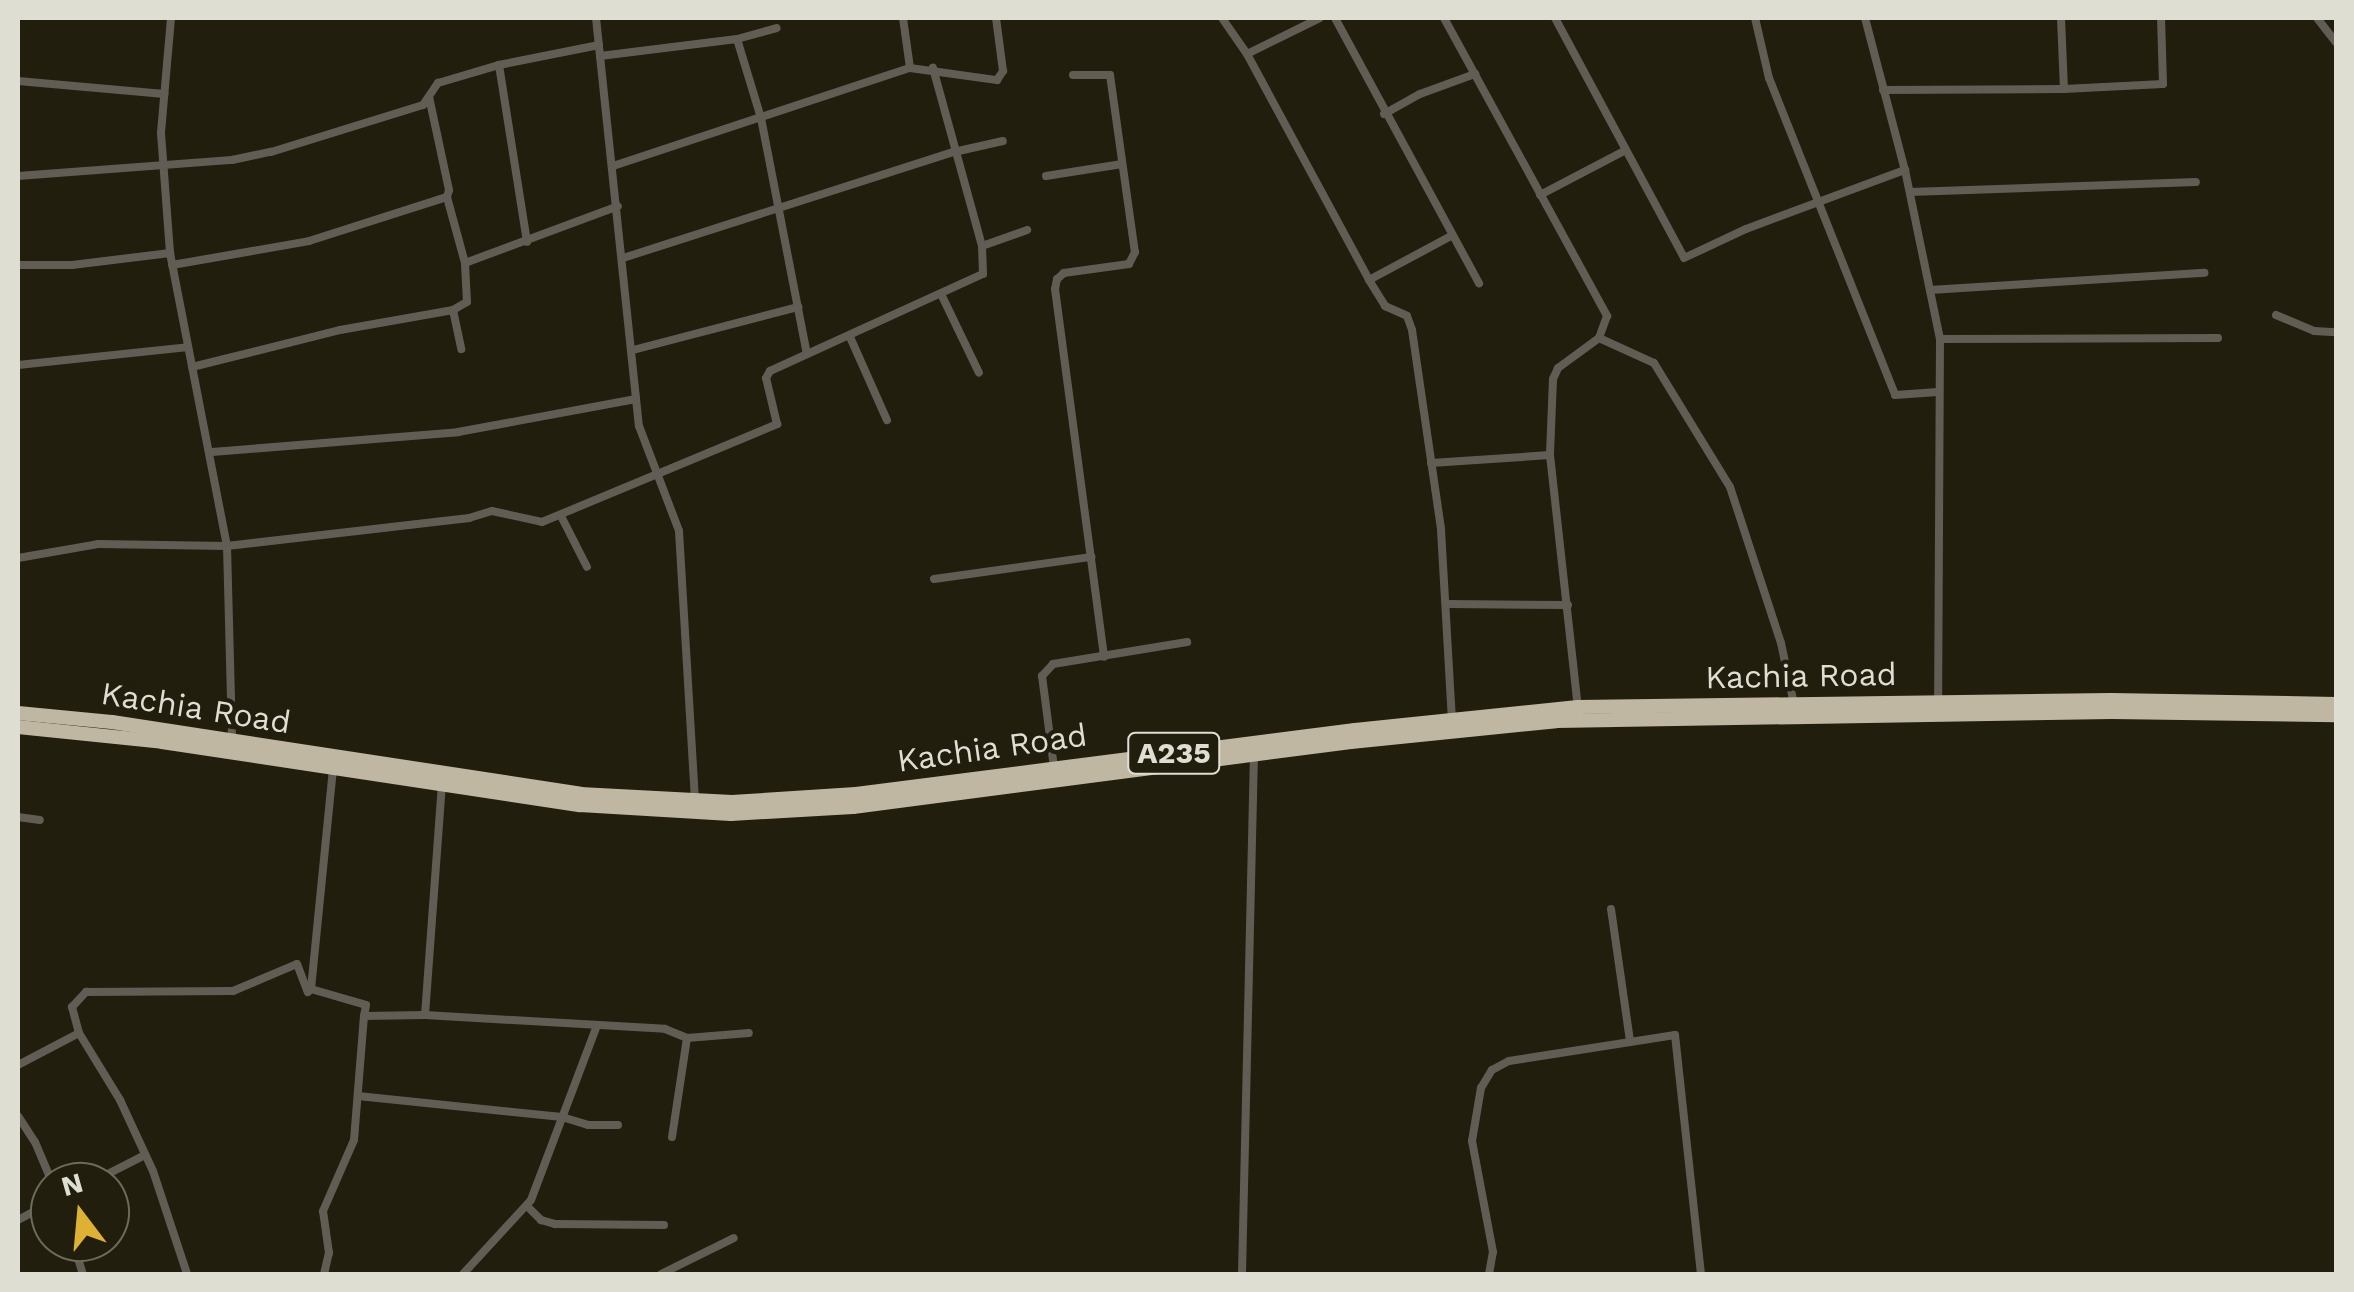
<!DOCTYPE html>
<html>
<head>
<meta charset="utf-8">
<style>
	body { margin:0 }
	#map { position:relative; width:2354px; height:1292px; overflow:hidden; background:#211e0d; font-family:"Work Sans",sans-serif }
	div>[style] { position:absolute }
	.street>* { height:8px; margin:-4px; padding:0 4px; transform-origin:4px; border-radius:4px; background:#615d55 }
	.highway>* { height:14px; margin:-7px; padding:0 7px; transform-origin:7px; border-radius:7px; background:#c0b7a2 }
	span { translate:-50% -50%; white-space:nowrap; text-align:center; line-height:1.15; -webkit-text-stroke:9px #211e0d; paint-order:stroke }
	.shield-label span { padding:2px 8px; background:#211e0d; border:2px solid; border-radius:8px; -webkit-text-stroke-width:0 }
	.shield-label { font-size:30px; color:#dfded3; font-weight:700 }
	.street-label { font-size:32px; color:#dfded3 }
	.frame { position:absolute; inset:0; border:20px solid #dfded3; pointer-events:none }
	.north { position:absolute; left:30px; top:1162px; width:100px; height:100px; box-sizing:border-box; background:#211e0d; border:2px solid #6d6b5c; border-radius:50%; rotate:344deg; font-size:28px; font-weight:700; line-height:40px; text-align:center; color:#dfded3 }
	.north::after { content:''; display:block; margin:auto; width:35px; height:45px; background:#ddb133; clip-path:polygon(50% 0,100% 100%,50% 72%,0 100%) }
</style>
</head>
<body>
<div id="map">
	<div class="street">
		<i style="left:171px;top:18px;width:115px;rotate:95deg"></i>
		<i style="left:161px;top:133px;width:120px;rotate:85.7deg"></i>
		<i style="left:170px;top:253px;width:298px;rotate:79deg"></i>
		<i style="left:227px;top:546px;width:195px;rotate:88.5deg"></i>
		<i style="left:596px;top:18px;width:410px;rotate:84deg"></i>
		<i style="left:639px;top:426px;width:112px;rotate:69.1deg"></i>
		<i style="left:679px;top:531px;width:271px;rotate:86.6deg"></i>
		<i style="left:903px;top:18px;width:50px;rotate:82deg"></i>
		<i style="left:1222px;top:18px;width:44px;rotate:55.2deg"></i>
		<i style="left:1247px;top:54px;width:257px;rotate:61.6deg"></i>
		<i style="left:1369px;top:280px;width:93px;rotate:-28.2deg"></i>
		<i style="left:1335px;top:18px;width:302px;rotate:61.5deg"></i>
		<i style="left:1444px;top:18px;width:340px;rotate:61.3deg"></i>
		<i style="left:1607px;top:316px;width:23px;rotate:110deg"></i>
		<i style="left:1599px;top:338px;width:51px;rotate:143.8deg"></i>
		<i style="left:1558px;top:368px;width:12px;rotate:114deg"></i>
		<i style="left:1553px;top:379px;width:76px;rotate:92.3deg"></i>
		<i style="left:1550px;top:455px;width:254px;rotate:83.7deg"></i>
		<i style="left:1555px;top:18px;width:272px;rotate:61.7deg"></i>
		<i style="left:1684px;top:258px;width:68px;rotate:-25.1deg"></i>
		<i style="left:1746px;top:229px;width:170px;rotate:-20.4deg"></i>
		<i style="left:1755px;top:18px;width:62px;rotate:76.9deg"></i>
		<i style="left:1769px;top:78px;width:341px;rotate:68.3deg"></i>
		<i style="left:1895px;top:395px;width:43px;rotate:-4deg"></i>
		<i style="left:1865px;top:18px;width:157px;rotate:75.3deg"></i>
		<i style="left:1905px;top:170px;width:173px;rotate:78.3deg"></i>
		<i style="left:1940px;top:339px;width:363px;rotate:90.3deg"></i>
		<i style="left:2061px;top:18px;width:71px;rotate:87.6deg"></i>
		<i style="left:2064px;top:89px;width:99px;rotate:-2.9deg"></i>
		<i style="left:2163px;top:84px;width:66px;rotate:-91.7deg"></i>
		<i style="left:2317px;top:18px;width:31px;rotate:52deg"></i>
		<i style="left:737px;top:39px;width:83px;rotate:73.1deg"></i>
		<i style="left:761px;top:118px;width:240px;rotate:79deg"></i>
		<i style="left:1247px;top:54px;width:81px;rotate:-26.3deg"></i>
		<i style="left:600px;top:56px;width:138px;rotate:-7.1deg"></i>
		<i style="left:737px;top:39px;width:41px;rotate:-15.4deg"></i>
		<i style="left:499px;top:65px;width:179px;rotate:81deg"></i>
		<i style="left:1073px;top:75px;width:37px"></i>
		<i style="left:1110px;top:75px;width:179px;rotate:82deg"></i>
		<i style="left:1135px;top:252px;width:13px;rotate:117deg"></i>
		<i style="left:1129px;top:264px;width:66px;rotate:172.1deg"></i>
		<i style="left:1064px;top:273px;width:9px;rotate:139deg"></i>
		<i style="left:1057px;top:279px;width:10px;rotate:101deg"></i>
		<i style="left:1055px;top:289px;width:371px;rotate:82.4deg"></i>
		<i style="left:18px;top:81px;width:147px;rotate:5.1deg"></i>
		<i style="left:1883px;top:90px;width:181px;rotate:-0.3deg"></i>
		<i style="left:1384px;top:114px;width:41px;rotate:-29.1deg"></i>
		<i style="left:1420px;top:94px;width:59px;rotate:-20deg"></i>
		<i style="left:613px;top:166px;width:313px;rotate:-18.3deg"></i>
		<i style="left:910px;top:68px;width:88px;rotate:7.9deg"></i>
		<i style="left:997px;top:80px;width:11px;rotate:-56deg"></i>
		<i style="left:1003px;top:71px;width:53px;rotate:-97.5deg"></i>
		<i style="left:18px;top:176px;width:215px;rotate:-4.3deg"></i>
		<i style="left:232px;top:160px;width:40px;rotate:-12deg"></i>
		<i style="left:271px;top:152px;width:159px;rotate:-17.2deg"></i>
		<i style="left:423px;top:105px;width:27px;rotate:-56deg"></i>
		<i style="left:438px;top:83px;width:64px;rotate:-16.4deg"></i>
		<i style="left:499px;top:65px;width:102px;rotate:-11.3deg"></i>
		<i style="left:1046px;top:176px;width:77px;rotate:-9deg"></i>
		<i style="left:1910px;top:192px;width:286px;rotate:-2deg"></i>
		<i style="left:1540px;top:195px;width:97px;rotate:-27.6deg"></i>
		<i style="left:982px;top:246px;width:48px;rotate:-19.6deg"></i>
		<i style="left:623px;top:258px;width:348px;rotate:-17.8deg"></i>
		<i style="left:954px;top:152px;width:50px;rotate:-12.7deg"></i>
		<i style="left:465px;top:263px;width:163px;rotate:-20.4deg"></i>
		<i style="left:18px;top:265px;width:54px"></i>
		<i style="left:72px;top:265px;width:99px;rotate:-7deg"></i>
		<i style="left:172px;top:265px;width:139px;rotate:-9.9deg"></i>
		<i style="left:309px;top:241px;width:145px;rotate:-17.7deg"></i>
		<i style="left:1369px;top:280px;width:31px;rotate:58deg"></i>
		<i style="left:1385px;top:306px;width:24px;rotate:24deg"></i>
		<i style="left:1407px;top:316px;width:15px;rotate:70deg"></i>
		<i style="left:1412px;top:330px;width:202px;rotate:81.7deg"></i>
		<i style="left:1441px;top:530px;width:188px;rotate:86.7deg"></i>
		<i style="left:1930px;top:290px;width:275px;rotate:-3.6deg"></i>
		<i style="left:942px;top:296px;width:85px;rotate:64.3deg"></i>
		<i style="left:453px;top:310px;width:40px;rotate:78deg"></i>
		<i style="left:2276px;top:315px;width:41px;rotate:22.8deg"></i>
		<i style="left:2314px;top:331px;width:22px;rotate:3deg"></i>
		<i style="left:850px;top:337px;width:91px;rotate:66deg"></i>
		<i style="left:1599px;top:338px;width:60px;rotate:24.4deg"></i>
		<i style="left:1654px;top:363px;width:145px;rotate:58.5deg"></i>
		<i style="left:1730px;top:487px;width:164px;rotate:71.9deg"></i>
		<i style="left:1781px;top:643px;width:62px;rotate:78deg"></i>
		<i style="left:1940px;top:339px;width:278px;rotate:-0.2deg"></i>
		<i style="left:633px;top:350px;width:171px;rotate:-14.6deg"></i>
		<i style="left:18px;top:365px;width:171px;rotate:-6deg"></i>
		<i style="left:192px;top:367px;width:153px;rotate:-14deg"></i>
		<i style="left:340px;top:330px;width:115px;rotate:-10deg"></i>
		<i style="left:453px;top:310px;width:16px;rotate:-30deg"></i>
		<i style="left:467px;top:302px;width:39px;rotate:-93deg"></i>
		<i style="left:465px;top:263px;width:68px;rotate:-105.3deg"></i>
		<i style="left:447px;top:197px;width:7px;rotate:-74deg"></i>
		<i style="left:449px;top:190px;width:95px;rotate:-102.1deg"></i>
		<i style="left:212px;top:452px;width:247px;rotate:-4.6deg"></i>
		<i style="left:458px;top:432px;width:181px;rotate:-10.5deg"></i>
		<i style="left:1431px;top:463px;width:119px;rotate:-3.8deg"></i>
		<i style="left:561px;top:516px;width:57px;rotate:63deg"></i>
		<i style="left:18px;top:558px;width:81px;rotate:-9.9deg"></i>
		<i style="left:98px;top:544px;width:129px;rotate:0.9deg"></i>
		<i style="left:227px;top:546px;width:244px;rotate:-6.6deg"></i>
		<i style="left:469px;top:518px;width:24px;rotate:-17deg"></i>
		<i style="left:492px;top:511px;width:51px;rotate:12.4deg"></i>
		<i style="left:542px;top:522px;width:255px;rotate:-22.6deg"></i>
		<i style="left:777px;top:424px;width:47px;rotate:-103.4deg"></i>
		<i style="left:766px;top:378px;width:8px;rotate:-60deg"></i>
		<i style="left:770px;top:371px;width:234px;rotate:-24.5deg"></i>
		<i style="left:983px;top:274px;width:28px;rotate:-92deg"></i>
		<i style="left:982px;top:246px;width:185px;rotate:-105.4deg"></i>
		<i style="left:934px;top:579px;width:159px;rotate:-8deg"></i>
		<i style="left:1448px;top:604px;width:120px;rotate:0.5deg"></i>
		<i style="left:1054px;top:768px;width:93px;rotate:-97.4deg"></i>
		<i style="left:1042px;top:676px;width:16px;rotate:-47deg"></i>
		<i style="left:1053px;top:664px;width:136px;rotate:-9.3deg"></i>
		<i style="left:18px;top:817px;width:22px;rotate:8deg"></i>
		<i style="left:1611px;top:909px;width:133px;rotate:81.8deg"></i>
		<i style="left:311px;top:989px;width:57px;rotate:16.2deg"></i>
		<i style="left:366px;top:1005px;width:11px;rotate:100deg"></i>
		<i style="left:364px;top:1016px;width:61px;rotate:-0.9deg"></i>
		<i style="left:425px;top:1015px;width:240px;rotate:3.3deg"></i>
		<i style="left:665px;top:1029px;width:24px;rotate:22deg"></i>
		<i style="left:687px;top:1038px;width:62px;rotate:-4.6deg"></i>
		<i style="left:425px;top:1015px;width:230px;rotate:-85.8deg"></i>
		<i style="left:79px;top:1033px;width:79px;rotate:58.5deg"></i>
		<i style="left:120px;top:1100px;width:78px;rotate:65.1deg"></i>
		<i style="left:153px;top:1171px;width:108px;rotate:71.7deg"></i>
		<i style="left:18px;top:1065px;width:69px;rotate:-27.7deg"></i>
		<i style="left:79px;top:1033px;width:27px;rotate:-105deg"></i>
		<i style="left:72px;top:1007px;width:21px;rotate:-47deg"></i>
		<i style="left:86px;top:992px;width:147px;rotate:-0.4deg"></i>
		<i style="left:233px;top:991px;width:69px;rotate:-22.9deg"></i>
		<i style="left:297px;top:964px;width:30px;rotate:69deg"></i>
		<i style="left:308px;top:992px;width:4px;rotate:-45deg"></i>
		<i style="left:311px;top:989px;width:222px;rotate:-84.3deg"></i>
		<i style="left:358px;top:1096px;width:205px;rotate:5.9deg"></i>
		<i style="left:562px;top:1117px;width:27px;rotate:17deg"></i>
		<i style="left:588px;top:1125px;width:30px"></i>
		<i style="left:18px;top:1116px;width:31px;rotate:57deg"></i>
		<i style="left:35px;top:1142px;width:43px;rotate:67deg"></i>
		<i style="left:672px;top:1137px;width:100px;rotate:-81.4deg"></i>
		<i style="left:92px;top:1182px;width:57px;rotate:-27deg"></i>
		<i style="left:527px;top:1206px;width:20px;rotate:45deg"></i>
		<i style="left:541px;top:1220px;width:15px;rotate:16deg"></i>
		<i style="left:555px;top:1224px;width:109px;rotate:0.5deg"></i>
		<i style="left:18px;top:1220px;width:36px;rotate:-28deg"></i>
		<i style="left:73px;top:1242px;width:34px;rotate:73deg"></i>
		<i style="left:324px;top:1274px;width:22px;rotate:-77deg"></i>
		<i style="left:329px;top:1253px;width:42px;rotate:-98.1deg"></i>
		<i style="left:323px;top:1211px;width:77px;rotate:-66.4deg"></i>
		<i style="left:354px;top:1140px;width:124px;rotate:-85.4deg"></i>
		<i style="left:463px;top:1274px;width:100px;rotate:-47.4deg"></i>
		<i style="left:531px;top:1200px;width:187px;rotate:-69.3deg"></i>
		<i style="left:661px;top:1274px;width:81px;rotate:-26.3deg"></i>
		<i style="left:1242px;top:1274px;width:520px;rotate:-88.68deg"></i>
		<i style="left:1489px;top:1274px;width:22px;rotate:-80deg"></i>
		<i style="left:1493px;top:1252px;width:113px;rotate:-100.7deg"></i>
		<i style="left:1472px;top:1141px;width:54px;rotate:-80.4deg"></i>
		<i style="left:1481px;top:1088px;width:21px;rotate:-59deg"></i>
		<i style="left:1492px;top:1070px;width:19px;rotate:-28deg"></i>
		<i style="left:1509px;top:1061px;width:168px;rotate:-8.9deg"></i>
		<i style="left:1675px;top:1035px;width:240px;rotate:83.8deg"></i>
	</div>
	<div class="highway">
		<i style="left:18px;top:713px;width:94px;rotate:5.5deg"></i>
		<i style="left:112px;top:722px;width:474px;rotate:8.7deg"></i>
		<i style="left:580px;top:794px;width:152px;rotate:3deg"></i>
		<i style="left:732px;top:802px;width:124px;rotate:-3.7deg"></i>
		<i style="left:856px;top:794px;width:503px;rotate:-7.31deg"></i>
		<i style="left:1355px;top:730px;width:224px;rotate:-5.9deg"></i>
		<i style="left:1578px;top:707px;width:533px;rotate:-0.75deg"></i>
		<i style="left:2111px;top:700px;width:225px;rotate:1deg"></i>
		<i style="left:18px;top:727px;width:145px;rotate:5.9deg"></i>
		<i style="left:162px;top:742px;width:423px;rotate:8.6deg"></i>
		<i style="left:580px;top:805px;width:151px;rotate:3.4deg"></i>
		<i style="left:731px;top:814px;width:122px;rotate:-3.3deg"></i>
		<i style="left:853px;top:807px;width:502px;rotate:-7.44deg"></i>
		<i style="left:1351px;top:742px;width:206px;rotate:-5.8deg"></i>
		<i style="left:1556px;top:721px;width:556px;rotate:-0.93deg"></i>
		<i style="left:2112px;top:712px;width:224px;rotate:0.8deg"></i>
	</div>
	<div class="shield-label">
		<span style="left:1174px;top:753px">A235</span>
	</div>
	<div class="street-label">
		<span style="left:1801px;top:676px;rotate:-1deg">Kachia Road</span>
		<span style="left:196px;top:708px;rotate:9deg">Kachia Road</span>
		<span style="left:992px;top:748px;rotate:-8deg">Kachia Road</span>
	</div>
	<div class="frame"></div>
	<div class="north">N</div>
</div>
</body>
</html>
